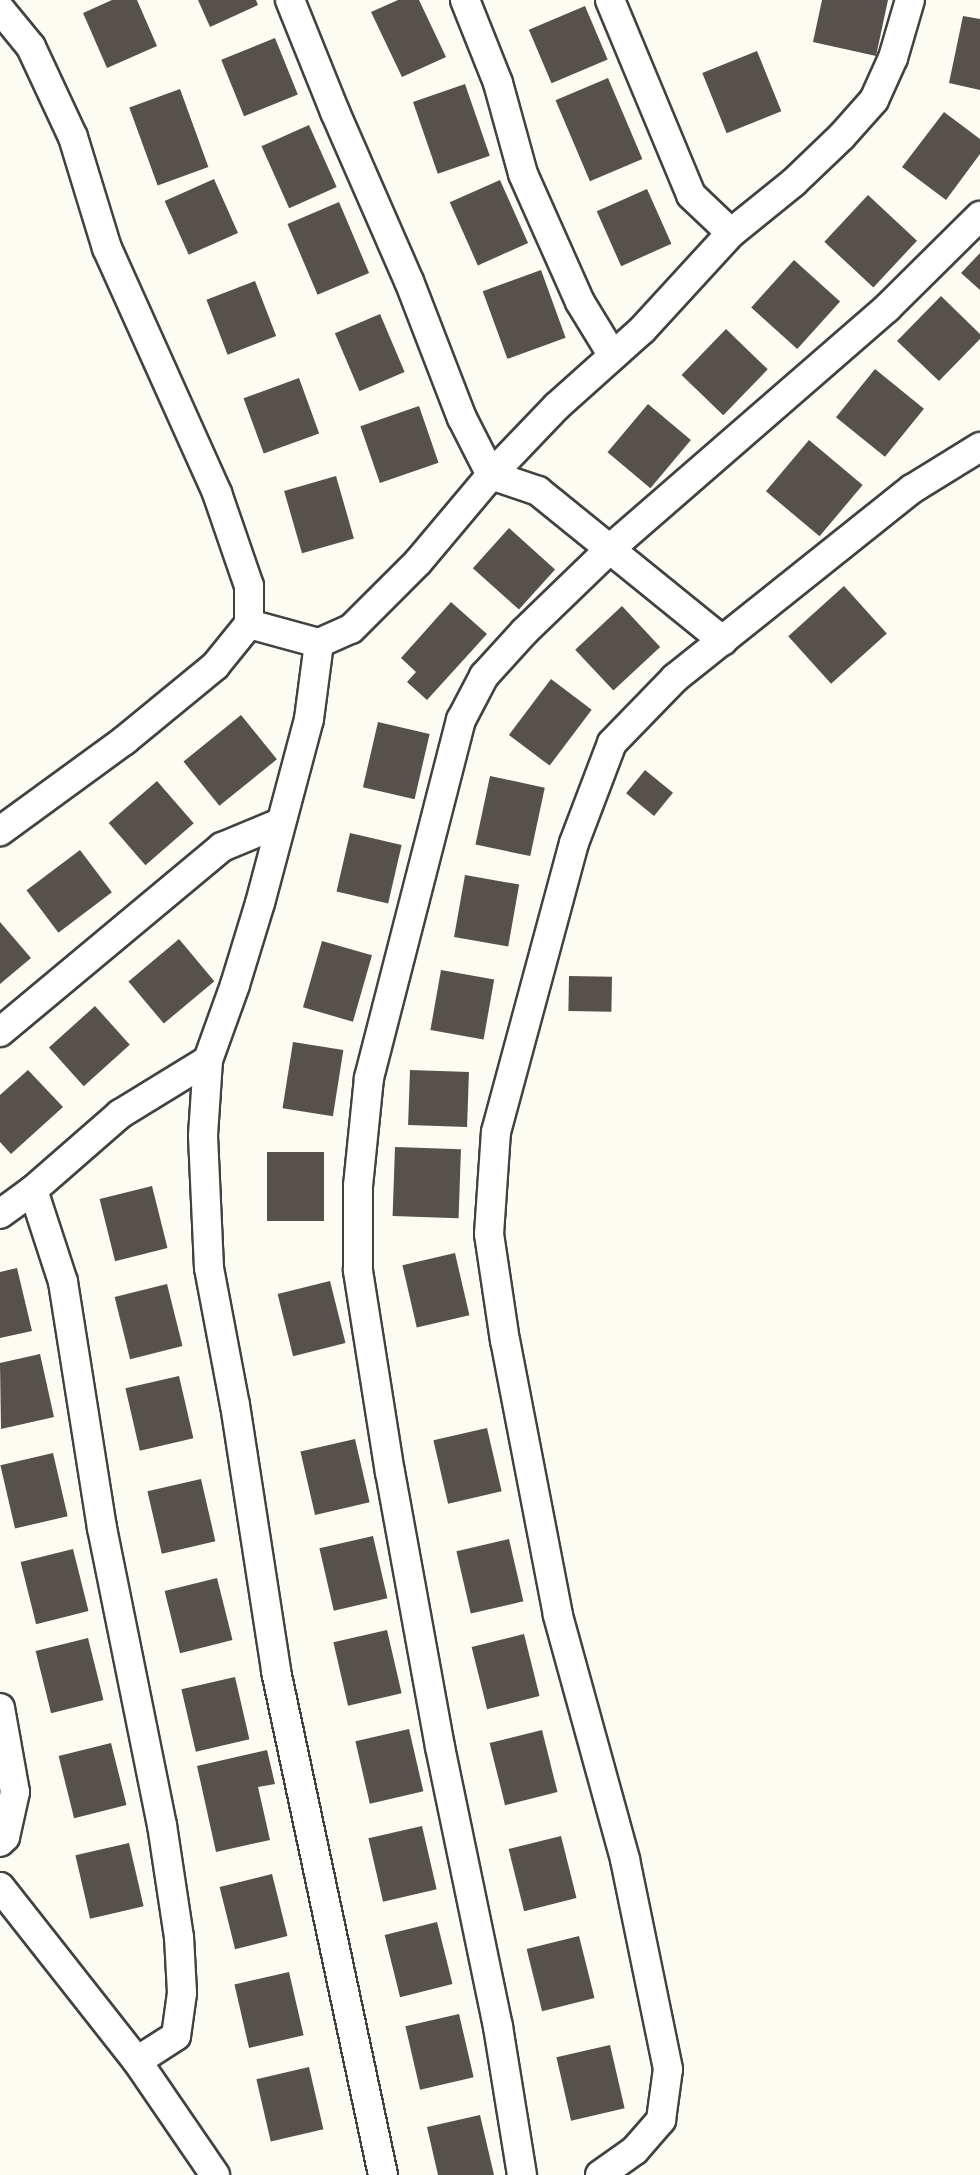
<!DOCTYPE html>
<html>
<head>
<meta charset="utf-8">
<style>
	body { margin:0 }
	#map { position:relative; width:980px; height:2175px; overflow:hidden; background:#fdfcf2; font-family:Literata,serif }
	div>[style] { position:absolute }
	.building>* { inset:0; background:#56514c; transform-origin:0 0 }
	.roads { filter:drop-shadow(2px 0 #424242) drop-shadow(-2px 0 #424242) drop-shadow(0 2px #424242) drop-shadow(0 -2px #424242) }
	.street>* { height:28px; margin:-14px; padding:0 14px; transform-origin:14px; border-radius:14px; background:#fff }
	span { translate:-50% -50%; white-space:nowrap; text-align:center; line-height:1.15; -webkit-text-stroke:6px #fff; paint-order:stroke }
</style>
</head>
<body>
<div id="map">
	<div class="building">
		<i style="clip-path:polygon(112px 0,137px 0,157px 46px,107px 68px,83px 13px)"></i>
		<i style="clip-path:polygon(198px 0,256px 0,258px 5px,210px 27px)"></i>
		<i style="clip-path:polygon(398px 0,419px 0,446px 57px,402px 77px,371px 12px)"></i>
		<i style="clip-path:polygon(822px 0,888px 0,876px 56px,813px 42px)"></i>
		<i style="left:585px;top:6px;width:58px;height:61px;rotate:67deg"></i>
		<i style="clip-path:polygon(963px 16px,980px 19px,980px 90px,949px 83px)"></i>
		<i style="left:275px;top:38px;width:61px;height:58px;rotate:68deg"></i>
		<i style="left:757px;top:51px;width:65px;height:59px;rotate:68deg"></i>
		<i style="left:608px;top:78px;width:88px;height:57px;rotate:67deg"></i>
		<i style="left:465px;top:84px;width:76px;height:55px;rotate:71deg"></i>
		<i style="left:180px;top:89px;width:83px;height:54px;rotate:70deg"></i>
		<i style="clip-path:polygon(944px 112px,980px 139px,980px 154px,946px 200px,902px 167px)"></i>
		<i style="left:309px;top:125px;width:68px;height:52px;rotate:66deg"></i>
		<i style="left:214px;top:179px;width:59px;height:54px;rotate:66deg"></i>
		<i style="left:500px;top:180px;width:69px;height:55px;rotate:66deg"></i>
		<i style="left:647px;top:189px;width:60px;height:55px;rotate:66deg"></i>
		<i style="left:868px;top:195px;width:67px;height:64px;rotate:43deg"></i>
		<i style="left:339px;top:202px;width:77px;height:56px;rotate:67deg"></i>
		<i style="clip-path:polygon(980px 253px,980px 290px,961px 273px)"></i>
		<i style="left:794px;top:260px;width:62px;height:64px;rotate:42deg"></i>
		<i style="left:541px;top:270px;width:72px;height:62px;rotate:70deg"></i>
		<i style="left:255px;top:281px;width:59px;height:52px;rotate:69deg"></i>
		<i style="clip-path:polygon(941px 296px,980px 334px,980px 339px,939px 381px,897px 341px)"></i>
		<i style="left:380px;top:314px;width:63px;height:49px;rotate:67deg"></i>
		<i style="left:726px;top:329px;width:58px;height:64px;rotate:44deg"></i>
		<i style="left:875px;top:369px;width:63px;height:62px;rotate:39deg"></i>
		<i style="left:299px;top:378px;width:59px;height:59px;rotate:70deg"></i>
		<i style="left:648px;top:404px;width:56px;height:63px;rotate:40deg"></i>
		<i style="left:419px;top:406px;width:60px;height:62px;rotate:71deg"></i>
		<i style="left:809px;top:440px;width:70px;height:67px;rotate:40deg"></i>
		<i style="left:336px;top:476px;width:65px;height:54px;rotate:74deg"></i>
		<i style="left:509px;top:528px;width:62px;height:54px;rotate:42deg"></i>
		<i style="left:844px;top:586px;width:64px;height:75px;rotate:48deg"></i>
		<i style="clip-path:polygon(451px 602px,487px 634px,427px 700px,407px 682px,416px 672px,401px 658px)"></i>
		<i style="left:622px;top:606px;width:56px;height:64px;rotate:47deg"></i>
		<i style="left:551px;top:679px;width:51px;height:70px;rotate:37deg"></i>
		<i style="left:241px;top:715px;width:57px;height:74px;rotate:51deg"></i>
		<i style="left:378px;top:722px;width:53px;height:67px;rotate:13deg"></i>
		<i style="left:645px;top:770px;width:36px;height:30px;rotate:39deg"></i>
		<i style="left:490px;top:776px;width:56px;height:70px;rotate:12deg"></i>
		<i style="left:157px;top:781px;width:56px;height:64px;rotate:49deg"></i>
		<i style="left:350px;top:833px;width:53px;height:60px;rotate:13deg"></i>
		<i style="left:80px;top:850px;width:53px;height:67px;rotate:53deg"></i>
		<i style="left:465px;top:875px;width:55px;height:63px;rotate:10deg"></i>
		<i style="clip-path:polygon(0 922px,31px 958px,0 984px)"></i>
		<i style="left:179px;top:939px;width:55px;height:66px;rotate:50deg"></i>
		<i style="left:322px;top:941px;width:52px;height:69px;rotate:16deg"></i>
		<i style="left:441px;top:970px;width:54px;height:61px;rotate:10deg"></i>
		<i style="left:569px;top:976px;width:43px;height:35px;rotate:1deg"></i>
		<i style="left:95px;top:1006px;width:52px;height:62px;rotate:48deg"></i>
		<i style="left:293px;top:1042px;width:51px;height:67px;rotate:9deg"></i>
		<i style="clip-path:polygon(28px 1070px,63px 1107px,11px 1154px,0 1142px,0 1095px)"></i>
		<i style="left:410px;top:1070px;width:59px;height:55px;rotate:2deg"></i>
		<i style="left:395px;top:1147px;width:66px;height:69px;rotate:2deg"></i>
		<i style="left:267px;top:1152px;width:57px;height:69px"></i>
		<i style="left:152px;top:1186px;width:64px;height:54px;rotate:76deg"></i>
		<i style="left:455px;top:1253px;width:64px;height:54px;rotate:77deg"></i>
		<i style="clip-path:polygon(17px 1268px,32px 1331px,0 1338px,0 1272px)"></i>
		<i style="left:330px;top:1281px;width:64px;height:54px;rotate:76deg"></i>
		<i style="left:167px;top:1284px;width:64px;height:54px;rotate:76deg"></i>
		<i style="clip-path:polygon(40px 1354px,54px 1417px,1px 1429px,0 1363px)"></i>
		<i style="left:179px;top:1376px;width:64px;height:55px;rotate:77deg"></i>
		<i style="left:487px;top:1428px;width:65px;height:55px;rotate:77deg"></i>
		<i style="left:355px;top:1439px;width:65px;height:56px;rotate:77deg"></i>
		<i style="left:53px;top:1453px;width:65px;height:54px;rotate:77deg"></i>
		<i style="left:201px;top:1479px;width:64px;height:55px;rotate:77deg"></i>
		<i style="left:373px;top:1536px;width:64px;height:55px;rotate:77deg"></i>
		<i style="left:509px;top:1539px;width:64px;height:54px;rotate:77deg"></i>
		<i style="left:73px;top:1549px;width:64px;height:54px;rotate:76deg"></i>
		<i style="left:217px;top:1578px;width:64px;height:54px;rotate:76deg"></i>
		<i style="left:387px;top:1630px;width:65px;height:55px;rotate:77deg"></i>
		<i style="left:524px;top:1634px;width:64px;height:54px;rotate:76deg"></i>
		<i style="left:88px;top:1638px;width:64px;height:54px;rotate:76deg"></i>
		<i style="left:235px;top:1677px;width:64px;height:55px;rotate:77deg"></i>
		<i style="left:409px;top:1729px;width:64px;height:55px;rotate:77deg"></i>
		<i style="left:542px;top:1730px;width:64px;height:54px;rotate:76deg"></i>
		<i style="left:111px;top:1743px;width:64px;height:54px;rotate:76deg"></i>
		<i style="clip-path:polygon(267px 1750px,275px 1784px,258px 1787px,270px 1840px,216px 1852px,197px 1766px)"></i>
		<i style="left:422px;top:1826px;width:65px;height:55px;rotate:77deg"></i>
		<i style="left:561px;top:1836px;width:64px;height:54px;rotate:76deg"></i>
		<i style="left:129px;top:1843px;width:65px;height:55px;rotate:77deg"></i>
		<i style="left:272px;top:1874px;width:64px;height:54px;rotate:76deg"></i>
		<i style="left:437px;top:1922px;width:64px;height:54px;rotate:76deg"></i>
		<i style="left:579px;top:1936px;width:64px;height:54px;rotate:76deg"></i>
		<i style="left:289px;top:1972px;width:65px;height:56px;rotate:77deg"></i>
		<i style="left:459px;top:2014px;width:65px;height:55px;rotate:77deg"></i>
		<i style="left:610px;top:2045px;width:65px;height:55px;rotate:77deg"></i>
		<i style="left:309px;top:2067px;width:64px;height:54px;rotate:77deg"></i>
		<i style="clip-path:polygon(480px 2115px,494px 2175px,438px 2175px,427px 2127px)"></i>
	</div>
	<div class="roads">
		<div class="street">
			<i style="left:290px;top:0;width:121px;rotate:68.1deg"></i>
			<i style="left:335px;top:112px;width:184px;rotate:66.4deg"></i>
			<i style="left:409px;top:281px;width:147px;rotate:68.9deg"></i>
			<i style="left:462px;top:418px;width:64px;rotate:63deg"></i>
			<i style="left:491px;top:475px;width:50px;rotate:18.8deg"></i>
			<i style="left:538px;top:491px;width:238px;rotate:39deg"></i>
			<i style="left:465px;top:0;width:89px;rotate:68.3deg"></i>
			<i style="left:498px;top:83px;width:94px;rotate:74.6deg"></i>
			<i style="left:523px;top:174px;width:140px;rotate:66deg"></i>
			<i style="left:580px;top:302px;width:63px;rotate:58.6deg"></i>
			<i style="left:610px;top:0;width:211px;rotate:67.4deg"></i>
			<i style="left:691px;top:195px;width:55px;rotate:43.5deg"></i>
			<i style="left:0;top:9px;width:49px;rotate:50.8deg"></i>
			<i style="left:31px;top:47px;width:99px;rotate:65deg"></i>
			<i style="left:73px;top:137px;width:116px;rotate:73deg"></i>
			<i style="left:107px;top:248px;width:269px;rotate:65.8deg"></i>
			<i style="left:217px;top:493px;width:98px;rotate:71deg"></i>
			<i style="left:249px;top:586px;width:38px;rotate:90deg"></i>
			<i style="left:249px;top:624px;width:54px;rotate:129deg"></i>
			<i style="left:215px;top:666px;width:117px;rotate:140.6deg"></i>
			<i style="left:125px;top:740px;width:155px;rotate:143.9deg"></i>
			<i style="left:249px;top:624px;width:73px;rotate:15.2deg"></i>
			<i style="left:319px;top:643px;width:35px;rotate:-24deg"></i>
			<i style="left:351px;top:629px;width:95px;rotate:-45deg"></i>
			<i style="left:418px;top:562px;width:114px;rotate:-50deg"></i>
			<i style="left:491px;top:475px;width:95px;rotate:-46.3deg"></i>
			<i style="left:557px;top:406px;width:114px;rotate:-41.8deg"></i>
			<i style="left:642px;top:330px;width:132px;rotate:-47.5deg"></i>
			<i style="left:731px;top:233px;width:81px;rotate:-39deg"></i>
			<i style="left:794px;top:182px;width:66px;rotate:-43.8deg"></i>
			<i style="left:842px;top:136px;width:48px;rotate:-48.4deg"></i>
			<i style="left:874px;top:100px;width:46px;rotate:-65.7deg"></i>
			<i style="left:893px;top:58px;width:60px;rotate:-73.7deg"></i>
			<i style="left:319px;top:643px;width:77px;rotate:97.5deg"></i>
			<i style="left:309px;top:719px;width:190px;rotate:104.9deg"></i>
			<i style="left:260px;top:903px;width:86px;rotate:107deg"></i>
			<i style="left:235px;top:985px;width:80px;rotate:109.8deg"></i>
			<i style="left:208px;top:1060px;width:76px;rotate:93.8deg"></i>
			<i style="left:203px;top:1136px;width:132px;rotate:87.4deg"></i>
			<i style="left:209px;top:1268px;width:139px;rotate:79.3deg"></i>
			<i style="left:235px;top:1405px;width:269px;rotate:81.2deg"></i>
			<i style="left:276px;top:1671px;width:515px;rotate:78.01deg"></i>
			<i style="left:0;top:1032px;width:289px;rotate:-39.8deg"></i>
			<i style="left:222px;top:847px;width:63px;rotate:-22.5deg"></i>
			<i style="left:33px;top:1190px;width:97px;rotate:71.9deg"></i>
			<i style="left:63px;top:1282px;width:249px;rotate:81deg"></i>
			<i style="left:102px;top:1528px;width:303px;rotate:78.6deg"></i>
			<i style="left:162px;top:1825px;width:113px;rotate:81.4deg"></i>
			<i style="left:179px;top:1937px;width:56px;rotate:86.9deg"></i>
			<i style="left:182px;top:1993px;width:43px;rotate:97.9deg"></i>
			<i style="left:176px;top:2036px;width:46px;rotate:147.3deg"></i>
			<i style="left:0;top:1214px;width:41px;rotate:-36deg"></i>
			<i style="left:33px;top:1190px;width:116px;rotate:-41.1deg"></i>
			<i style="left:120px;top:1114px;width:103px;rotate:-31.5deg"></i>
			<i style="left:0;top:1708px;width:85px;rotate:79.9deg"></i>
			<i style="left:15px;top:1792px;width:46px;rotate:102.5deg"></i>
			<i style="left:5px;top:1837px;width:7px;rotate:135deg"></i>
			<i style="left:0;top:1887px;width:221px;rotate:51.8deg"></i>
			<i style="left:137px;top:2061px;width:138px;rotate:55.6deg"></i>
			<i style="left:522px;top:2175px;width:150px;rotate:-99.2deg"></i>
			<i style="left:498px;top:2027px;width:286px;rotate:-101.7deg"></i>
			<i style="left:440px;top:1747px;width:279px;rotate:-100.3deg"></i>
			<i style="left:390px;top:1473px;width:206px;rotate:-99deg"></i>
			<i style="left:358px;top:1270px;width:84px;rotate:-90deg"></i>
			<i style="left:358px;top:1186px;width:109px;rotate:-84.2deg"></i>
			<i style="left:369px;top:1078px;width:370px;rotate:-75.6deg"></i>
			<i style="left:461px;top:720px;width:50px;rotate:-62.4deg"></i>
			<i style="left:484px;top:676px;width:61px;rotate:-47.7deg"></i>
			<i style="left:525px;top:631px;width:120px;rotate:-44deg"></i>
			<i style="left:611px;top:548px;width:366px;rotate:-41deg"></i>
			<i style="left:887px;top:308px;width:131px;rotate:-44.7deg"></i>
			<i style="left:600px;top:2175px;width:43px;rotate:-35.5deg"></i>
			<i style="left:635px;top:2150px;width:40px;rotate:-49deg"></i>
			<i style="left:661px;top:2120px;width:51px;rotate:-82.2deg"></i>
			<i style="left:668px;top:2069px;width:214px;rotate:-101.6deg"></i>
			<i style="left:625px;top:1859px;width:253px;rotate:-105.4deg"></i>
			<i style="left:558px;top:1615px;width:279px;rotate:-100.9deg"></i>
			<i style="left:505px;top:1341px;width:108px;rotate:-98.5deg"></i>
			<i style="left:489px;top:1234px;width:102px;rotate:-86.1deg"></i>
			<i style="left:496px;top:1132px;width:299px;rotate:-74.9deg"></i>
			<i style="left:574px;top:843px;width:107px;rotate:-69.2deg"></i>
			<i style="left:612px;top:743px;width:91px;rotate:-45.9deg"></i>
			<i style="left:675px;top:678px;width:303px;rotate:-38.6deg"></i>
			<i style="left:912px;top:489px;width:80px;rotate:-31.7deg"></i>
		</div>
	</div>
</div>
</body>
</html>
